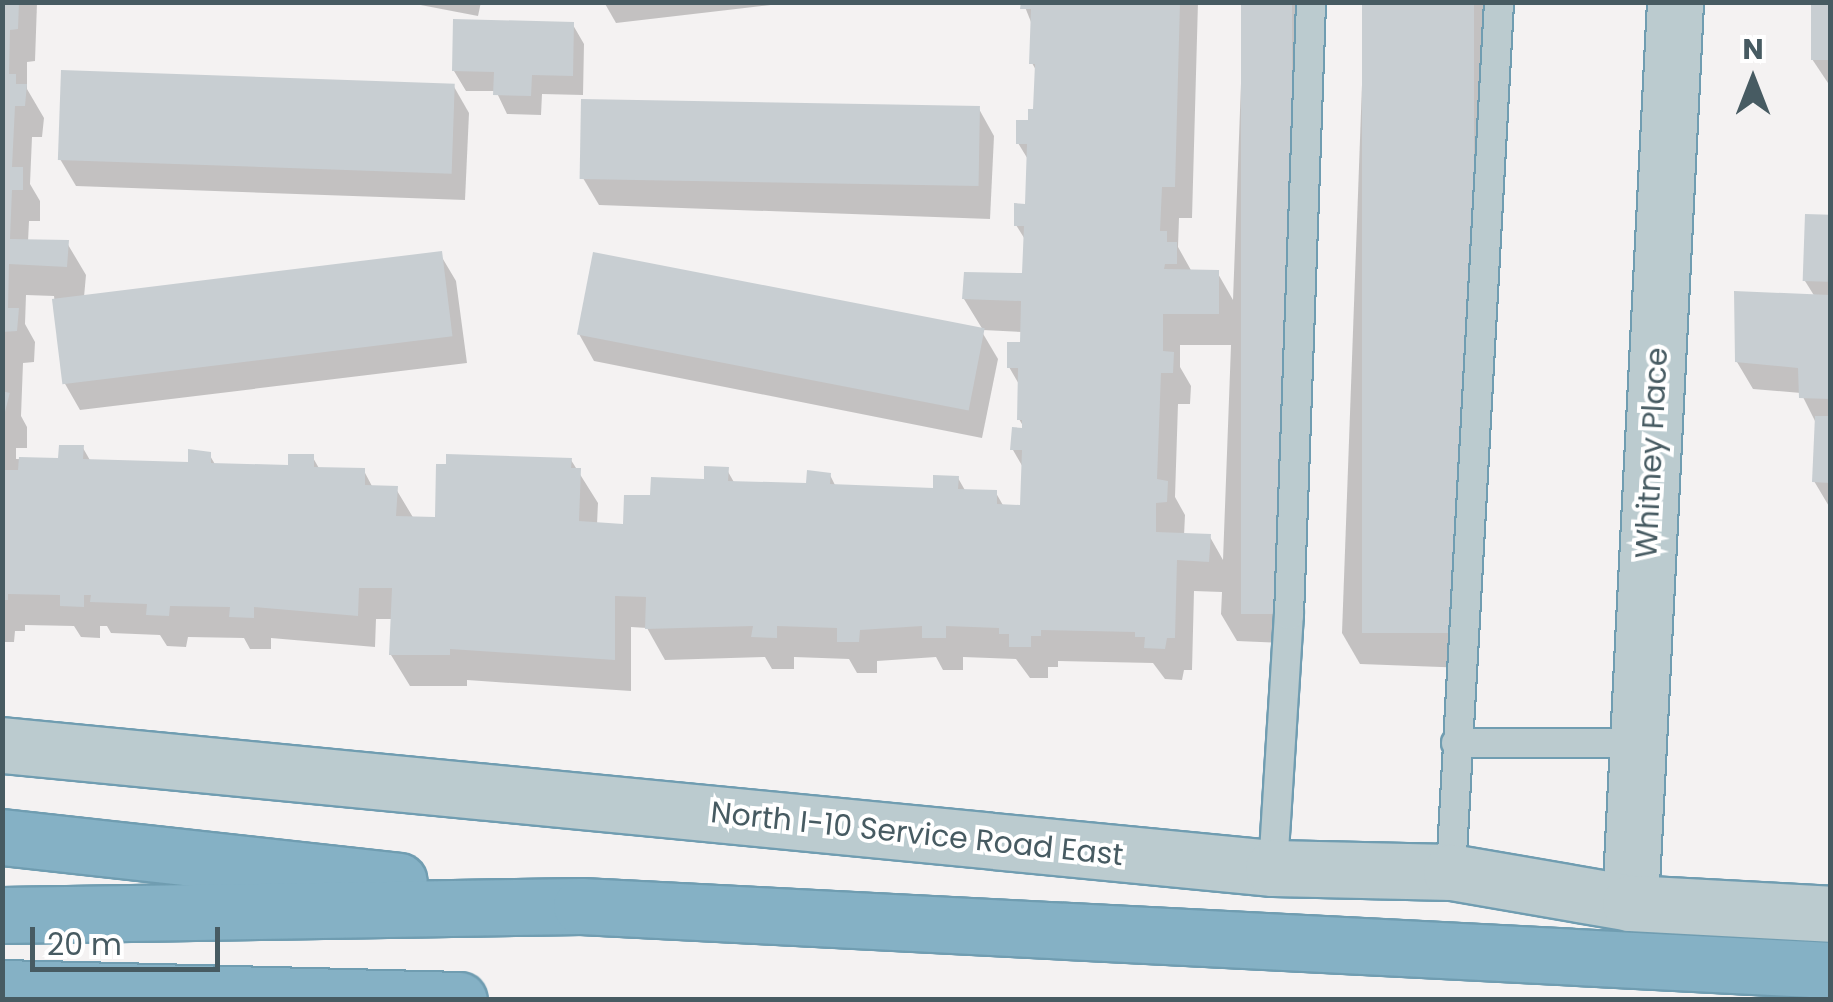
<!DOCTYPE html>
<html>
<head>
<meta charset="utf-8">
<style>
	body { margin:0 }
	#map { position:relative; width:1833px; height:1002px; overflow:hidden; background:#f4f2f2; font-family:Poppins,sans-serif }
	div>[style] { position:absolute }
	.shadow>* { inset:0; background:#0003 }
	.building>* { inset:0; background:#c8ced2; transform-origin:0 0 }
	.roads { filter:drop-shadow(2px 0 #709db1) drop-shadow(-2px 0 #709db1) drop-shadow(0 2px #709db1) drop-shadow(0 -2px #709db1) }
	.service>* { height:28px; margin:-14px; padding:0 14px; transform-origin:14px; border-radius:14px; background:#bbcbcf }
	.minor>* { height:55px; margin:-27.5px; padding:0 27.5px; transform-origin:27.5px; border-radius:27.5px; background:#bbcbcf }
	.tertiary>* { height:55px; margin:-27.5px; padding:0 27.5px; transform-origin:27.5px; border-radius:27.5px; background:#bbcbcf }
	.motorway>* { height:55px; margin:-27.5px; padding:0 27.5px; transform-origin:27.5px; border-radius:27.5px; background:#85b1c5 }
	span { translate:-50% -50%; white-space:nowrap; text-align:center; line-height:1.15; -webkit-text-stroke:8px #fff; paint-order:stroke }
	.street-label { font-size:30px; color:#475b62 }
	.frame { position:absolute; inset:0; border:5px solid #475b62; pointer-events:none }
	.north { position:absolute; left:1703px; top:30px; width:100px; height:100px; -webkit-text-stroke:8px #fff; paint-order:stroke; rotate:0deg; font-size:28px; font-weight:700; line-height:40px; text-align:center; color:#475b62 }
	.north::after { content:''; display:block; margin:auto; width:35px; height:45px; background:#475b62; clip-path:polygon(50% 0,100% 100%,50% 72%,0 100%) }
	.scale { position:absolute; left:30px; top:927px; width:190px; height:45px; box-sizing:border-box; border:5px solid #475b62; border-top:0; padding-left:12px; font-size:30px; line-height:35px; white-space:nowrap; color:#475b62; -webkit-text-stroke:8px #fff; paint-order:stroke }
</style>
</head>
<body>
<div id="map">
	<div class="shadow">
		<i style="clip-path:polygon(evenodd,2px 2px,48px 2px,37px 3px,35px 61px,27px 62px,27px 89px,44px 118px,42px 137px,32px 137px,30px 184px,40px 201px,40px 221px,29px 221px,28px 242px,67px 243px,86px 275px,84px 297px,440px 254px,456px 281px,467px 363px,80px 410px,64px 382px,54px 296px,26px 295px,25px 324px,35px 342px,34px 362px,23px 363px,21px 416px,27px 427px,27px 448px,16px 448px,16px 459px,60px 460px,83px 448px,91px 462px,190px 465px,209px 454px,216px 466px,291px 468px,312px 456px,320px 470px,364px 471px,373px 488px,396px 489px,414px 519px,438px 519px,571px 460px,598px 503px,597px 525px,625px 527px,653px 497px,707px 481px,727px 470px,735px 484px,809px 486px,830px 475px,836px 487px,936px 491px,958px 478px,966px 492px,996px 493px,1004px 507px,1023px 508px,1024px 469px,1013px 450px,1026px 431px,1019px 419px,1020px 386px,1009px 367px,1023px 345px,1023px 332px,983px 330px,964px 299px,1024px 276px,1026px 241px,1016px 225px,1027px 206px,1029px 161px,1018px 143px,1035px 112px,1037px 72px,1032px 63px,1033px 27px,1023px 2px,1198px 2px,1192px 218px,1179px 218px,1178px 247px,1192px 272px,1217px 272px,1233px 300px,1244px 2px,1307px 2px,1284px 643px,1237px 641px,1221px 614px,1222px 592px,1194px 591px,1192px 670px,1184px 670px,1182px 680px,1165px 679px,1153px 663px,1058px 661px,1058px 667px,1048px 667px,1048px 678px,1030px 678px,1016px 659px,963px 657px,963px 670px,943px 670px,936px 657px,877px 661px,877px 673px,857px 673px,849px 659px,794px 657px,794px 669px,772px 669px,765px 657px,665px 660px,647px 628px,631px 627px,631px 691px,467px 680px,467px 686px,410px 686px,391px 655px,393px 619px,376px 619px,375px 647px,271px 638px,271px 649px,250px 649px,244px 638px,188px 637px,186px 647px,167px 646px,160px 635px,111px 633px,107px 626px,100px 626px,100px 638px,81px 637px,74px 626px,25px 625px,25px 631px,15px 631px,14px 642px,2px 642px,2px 2px,1180px 345px,1231px 345px,1223px 560px,1210px 537px,1184px 536px,1185px 515px,1175px 497px,1178px 404px,1190px 404px,1191px 386px,1180px 367px,1180px 345px)"></i>
		<i style="clip-path:polygon(405px 2px,481px 2px,478px 16px)"></i>
		<i style="clip-path:polygon(604px 2px,797px 2px,616px 23px)"></i>
		<i style="clip-path:polygon(1365px 2px,1492px 2px,1468px 668px,1360px 664px,1342px 633px)"></i>
		<i style="clip-path:polygon(1814px 2px,1830px 2px,1830px 86px,1812px 59px)"></i>
		<i style="clip-path:polygon(573px 25px,584px 44px,583px 95px,542px 94px,541px 115px,507px 114px,496px 91px,466px 91px,454px 71px)"></i>
		<i style="clip-path:polygon(453px 85px,469px 113px,465px 200px,76px 186px,60px 159px)"></i>
		<i style="clip-path:polygon(979px 109px,994px 136px,990px 219px,599px 205px,583px 178px)"></i>
		<i style="clip-path:polygon(1808px 217px,1830px 218px,1830px 508px,1814px 481px,1817px 425px,1801px 393px,1753px 389px,1737px 362px,1815px 297px,1805px 281px)"></i>
		<i style="clip-path:polygon(982px 332px,998px 359px,982px 438px,594px 361px,579px 334px)"></i>
	</div>
	<div class="building">
		<i style="clip-path:polygon(2px 2px,19px 2px,18px 29px,10px 30px,9px 74px,16px 74px,16px 84px,27px 84px,25px 106px,15px 106px,12px 167px,23px 167px,23px 190px,12px 190px,10px 239px,69px 240px,67px 267px,9px 264px,8px 308px,19px 308px,17px 331px,2px 332px)"></i>
		<i style="clip-path:polygon(1021px 2px,1180px 2px,1175px 187px,1162px 187px,1160px 231px,1167px 231px,1167px 242px,1177px 242px,1177px 264px,1165px 264px,1164px 269px,1219px 270px,1219px 314px,1163px 314px,1163px 351px,1174px 352px,1173px 373px,1161px 373px,1157px 479px,1168px 481px,1167px 502px,1156px 503px,1156px 532px,1211px 534px,1209px 562px,1177px 560px,1175px 638px,1167px 638px,1165px 649px,1144px 648px,1145px 637px,1135px 637px,1135px 632px,1041px 630px,1041px 636px,1031px 636px,1031px 647px,1009px 647px,1009px 634px,999px 634px,999px 628px,946px 626px,946px 638px,922px 638px,922px 626px,860px 630px,859px 642px,837px 642px,837px 628px,777px 626px,777px 638px,751px 637px,753px 626px,645px 629px,646px 597px,615px 596px,615px 660px,450px 649px,450px 655px,389px 655px,392px 588px,359px 588px,358px 616px,254px 607px,254px 618px,229px 617px,230px 607px,170px 606px,169px 616px,146px 615px,147px 604px,90px 602px,91px 595px,84px 595px,84px 607px,60px 606px,60px 595px,8px 594px,8px 600px,2px 600px,2px 470px,18px 470px,19px 457px,58px 458px,59px 445px,84px 445px,83px 459px,188px 462px,188px 449px,211px 452px,211px 463px,288px 465px,288px 454px,314px 454px,314px 467px,365px 468px,365px 485px,398px 486px,396px 516px,435px 517px,436px 464px,446px 464px,446px 454px,572px 458px,571px 468px,581px 468px,579px 521px,623px 524px,624px 495px,650px 495px,651px 477px,704px 479px,704px 466px,729px 467px,728px 481px,806px 483px,807px 470px,831px 473px,830px 484px,933px 488px,933px 475px,959px 476px,958px 489px,997px 490px,997px 504px,1020px 505px,1022px 450px,1010px 450px,1012px 427px,1022px 428px,1022px 420px,1017px 420px,1018px 368px,1007px 368px,1007px 342px,1020px 342px,1021px 301px,962px 299px,964px 272px,1022px 273px,1024px 226px,1014px 226px,1014px 203px,1025px 204px,1027px 144px,1016px 144px,1016px 120px,1028px 120px,1028px 109px,1033px 109px,1035px 64px,1029px 64px,1031px 9px,1020px 9px)"></i>
		<i style="left:1241px;top:2px;width:51px;height:612px"></i>
		<i style="left:1362px;top:2px;width:112px;height:631px"></i>
		<i style="left:1811px;top:2px;width:19px;height:58px"></i>
		<i style="clip-path:polygon(453px 19px,574px 22px,573px 76px,532px 75px,531px 96px,493px 95px,494px 72px,452px 71px)"></i>
		<i style="left:61px;top:70px;width:394px;height:90px;rotate:2deg"></i>
		<i style="left:581px;top:99px;width:399px;height:80px;rotate:1deg"></i>
		<i style="left:1805px;top:214px;width:25px;height:67px;rotate:2deg"></i>
		<i style="left:442px;top:251px;width:86px;height:393px;rotate:83deg"></i>
		<i style="left:593px;top:252px;width:399px;height:84px;rotate:11deg"></i>
		<i style="clip-path:polygon(1734px 291px,1830px 295px,1830px 399px,1799px 398px,1798px 368px,1735px 362px)"></i>
		<i style="left:2px;top:391px;width:8px;height:26px;rotate:14deg"></i>
		<i style="clip-path:polygon(1815px 416px,1830px 416px,1830px 483px,1812px 482px)"></i>
	</div>
	<div class="roads">
		<div class="service">
			<i style="left:1456px;top:743px;width:182px"></i>
			<i style="left:1273px;top:868px;width:254px;rotate:-86.4deg"></i>
			<i style="left:1289px;top:615px;width:613px;rotate:-87.94deg"></i>
			<i style="left:1451px;top:872px;width:871px;rotate:-86.84deg"></i>
		</div>
		<div class="minor">
			<i style="left:1630px;top:903px;width:902px;rotate:-87.14deg"></i>
		</div>
		<div class="tertiary">
			<i style="left:2px;top:745px;width:1277px;rotate:5.53deg"></i>
			<i style="left:1273px;top:868px;width:178px;rotate:1.3deg"></i>
			<i style="left:1451px;top:872px;width:182px;rotate:9.8deg"></i>
			<i style="left:1630px;top:903px;width:200px;rotate:3.1deg"></i>
		</div>
		<div class="motorway">
			<i style="left:2px;top:837px;width:399px;rotate:6.3deg"></i>
			<i style="left:2px;top:915px;width:579px;rotate:-0.89deg"></i>
			<i style="left:581px;top:906px;width:1251px;rotate:2.93deg"></i>
			<i style="left:2px;top:988px;width:457px;rotate:1.5deg"></i>
		</div>
	</div>
	<div class="street-label">
		<span style="left:1652px;top:453px;rotate:-87deg">Whitney Place</span>
		<span style="left:917px;top:834px;rotate:6deg">North I-10 Service Road East</span>
	</div>
	<div class="frame"></div>
	<div class="north">N</div>
	<div class="scale">20 m</div>
</div>
</body>
</html>
